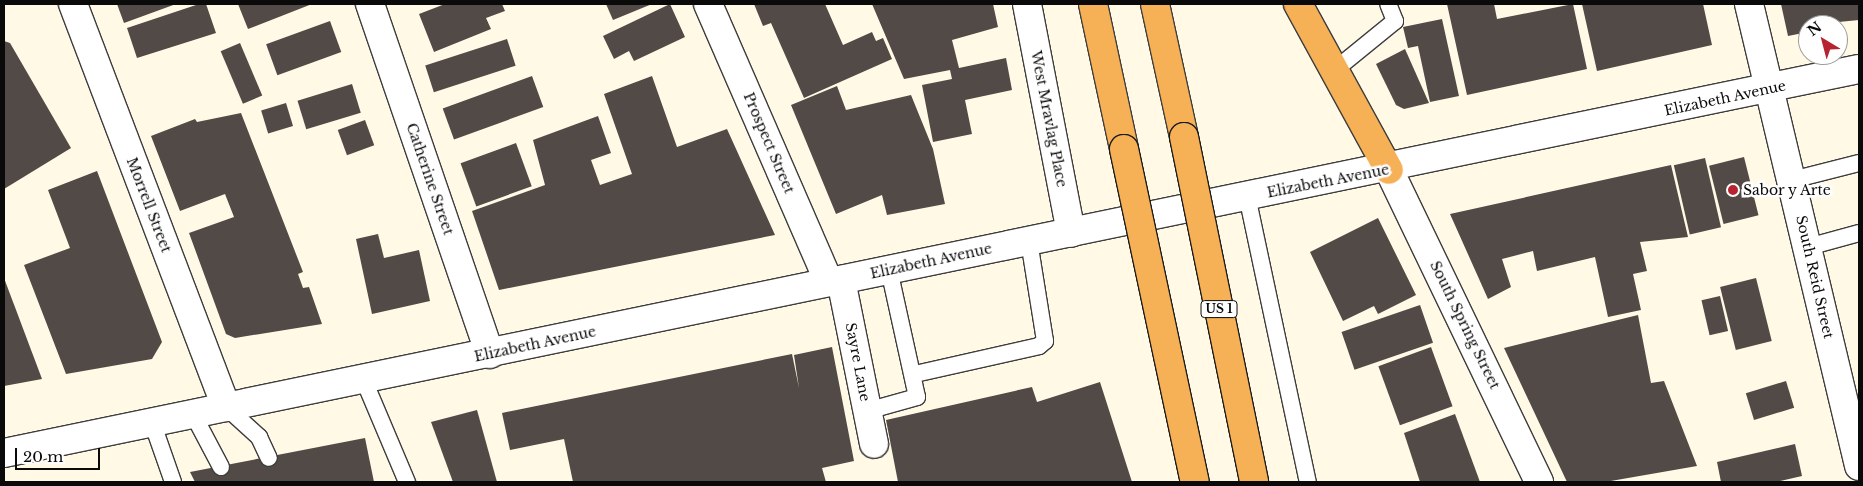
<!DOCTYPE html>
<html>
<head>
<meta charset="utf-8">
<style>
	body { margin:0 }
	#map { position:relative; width:1863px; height:486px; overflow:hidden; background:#fff9e6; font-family:"Libre Baskerville",serif }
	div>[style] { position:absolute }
	.building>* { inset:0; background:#524a46; transform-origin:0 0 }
	.roads { filter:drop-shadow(1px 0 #3d3d3d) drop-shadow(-1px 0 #3d3d3d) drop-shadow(0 1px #3d3d3d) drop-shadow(0 -1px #3d3d3d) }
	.service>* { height:16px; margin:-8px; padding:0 8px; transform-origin:8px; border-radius:8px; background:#fff }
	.minor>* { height:28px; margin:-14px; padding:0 14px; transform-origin:14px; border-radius:14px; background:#fff }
	.tertiary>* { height:28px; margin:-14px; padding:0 14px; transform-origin:14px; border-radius:14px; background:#fff }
	.trunk>* { height:28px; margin:-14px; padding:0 14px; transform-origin:14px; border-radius:14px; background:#f6b056 }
	.bridges { filter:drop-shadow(1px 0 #1b1b1b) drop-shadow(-1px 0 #1b1b1b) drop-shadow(0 1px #1b1b1b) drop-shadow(0 -1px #1b1b1b) }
	.trunk-bridge>* { height:28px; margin:-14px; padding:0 14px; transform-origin:14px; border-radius:14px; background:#f6b056 }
	.dots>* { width:14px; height:14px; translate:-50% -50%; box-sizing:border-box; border:2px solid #fff; border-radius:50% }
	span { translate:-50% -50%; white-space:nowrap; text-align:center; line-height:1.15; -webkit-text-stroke:5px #fff; paint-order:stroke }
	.shield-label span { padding:1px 4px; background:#fff; border:1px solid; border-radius:4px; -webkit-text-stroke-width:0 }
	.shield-label { font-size:12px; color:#0a0a0a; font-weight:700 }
	.street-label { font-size:14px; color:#0a0a0a }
	.poi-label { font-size:14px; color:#0a0a0a }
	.left { translate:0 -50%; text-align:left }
	.frame { position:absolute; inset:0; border:5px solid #0a0a0a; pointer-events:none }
	.north { position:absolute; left:1798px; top:15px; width:50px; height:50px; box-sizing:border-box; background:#fff; border:1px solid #9d9d9d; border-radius:50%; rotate:323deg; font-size:14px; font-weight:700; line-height:20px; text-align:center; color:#0a0a0a }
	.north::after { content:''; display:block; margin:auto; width:18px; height:22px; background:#b72431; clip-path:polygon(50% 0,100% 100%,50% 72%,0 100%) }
	.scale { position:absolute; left:15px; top:448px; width:85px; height:22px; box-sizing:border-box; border:2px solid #0a0a0a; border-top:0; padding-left:6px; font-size:15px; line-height:18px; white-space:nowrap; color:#0a0a0a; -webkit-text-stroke:4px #fff; paint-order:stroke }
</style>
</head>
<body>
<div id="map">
	<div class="building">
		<i style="clip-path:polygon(117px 4px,176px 4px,124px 23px)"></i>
		<i style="clip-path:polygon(199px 4px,206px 4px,216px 33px,137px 58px,127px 28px)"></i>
		<i style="clip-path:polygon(238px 4px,312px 4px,248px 29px)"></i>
		<i style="clip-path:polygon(445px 4px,502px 4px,505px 11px,486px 18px,491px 29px,434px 52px,419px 14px)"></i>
		<i style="clip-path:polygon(606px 4px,652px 4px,613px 20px)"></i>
		<i style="clip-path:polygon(670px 4px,685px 37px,634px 61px,629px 51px,614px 59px,603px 36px)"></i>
		<i style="clip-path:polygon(754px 4px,825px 4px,843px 45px,872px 32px,876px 41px,883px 38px,892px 59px,804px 98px,771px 23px,763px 26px)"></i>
		<i style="clip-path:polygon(872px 4px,993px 4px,998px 27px,952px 40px,959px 68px,1006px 58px,1012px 90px,965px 100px,972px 134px,933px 142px,922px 85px,952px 79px,950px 70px,904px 79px)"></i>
		<i style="clip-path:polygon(1447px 4px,1494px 4px,1497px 19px,1573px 4px,1587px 69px,1467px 95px)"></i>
		<i style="clip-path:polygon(1582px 4px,1703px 4px,1712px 45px,1597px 71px)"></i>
		<i style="clip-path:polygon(1781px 4px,1859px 4px,1859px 20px,1808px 25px,1808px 32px,1788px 36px)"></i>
		<i style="clip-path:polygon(1442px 19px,1459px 96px,1430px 102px,1418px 46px,1408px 48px,1403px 27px)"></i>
		<i style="left:330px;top:21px;width:33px;height:68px;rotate:70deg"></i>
		<i style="left:507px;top:39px;width:28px;height:86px;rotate:72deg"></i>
		<i style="clip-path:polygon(4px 41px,10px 43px,71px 148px,4px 189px)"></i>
		<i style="left:240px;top:43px;width:57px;height:21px;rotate:67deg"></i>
		<i style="clip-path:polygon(1405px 49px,1429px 103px,1404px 109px,1396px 105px,1376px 64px)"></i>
		<i style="left:532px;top:76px;width:33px;height:95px;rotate:70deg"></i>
		<i style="clip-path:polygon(652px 76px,677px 147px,727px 129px,775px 235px,499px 290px,472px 211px,545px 185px,533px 140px,598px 116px,611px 153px,591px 160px,600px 185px,632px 174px,604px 94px)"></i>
		<i style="left:352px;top:84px;width:30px;height:57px;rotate:73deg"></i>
		<i style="clip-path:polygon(837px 86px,846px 110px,911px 95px,933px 149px,945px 204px,887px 215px,882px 195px,836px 214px,791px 105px)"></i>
		<i style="left:286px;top:103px;width:24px;height:26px;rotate:73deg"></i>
		<i style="clip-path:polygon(241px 113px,303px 272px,298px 274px,303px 288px,309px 287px,322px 324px,235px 338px,226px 334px,189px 233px,234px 217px,225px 194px,180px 211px,151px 136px,195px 119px,197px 122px)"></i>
		<i style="left:365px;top:120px;width:27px;height:29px;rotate:70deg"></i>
		<i style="left:516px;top:143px;width:46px;height:59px;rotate:70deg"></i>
		<i style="left:1744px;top:157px;width:60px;height:36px;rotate:76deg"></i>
		<i style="left:1705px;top:158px;width:71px;height:32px;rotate:77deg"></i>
		<i style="clip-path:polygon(1671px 165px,1688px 237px,1640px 242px,1647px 271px,1633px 274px,1641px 310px,1608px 317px,1595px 257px,1537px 271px,1533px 251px,1502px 259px,1511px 287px,1488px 299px,1450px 214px)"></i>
		<i style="clip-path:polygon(97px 171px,162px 342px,152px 359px,66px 374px,24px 265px,70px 248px,48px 190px)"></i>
		<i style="clip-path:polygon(1378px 218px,1416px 295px,1378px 314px,1374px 306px,1343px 321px,1310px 252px)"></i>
		<i style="clip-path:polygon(378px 234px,384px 258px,419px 250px,430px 301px,372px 314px,356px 239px)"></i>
		<i style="clip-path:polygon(4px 278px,42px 379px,4px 386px)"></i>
		<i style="left:1756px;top:278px;width:65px;height:37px;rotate:76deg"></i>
		<i style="left:1720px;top:296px;width:36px;height:19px;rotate:77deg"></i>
		<i style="left:1420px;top:305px;width:40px;height:83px;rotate:71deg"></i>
		<i style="clip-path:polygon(1638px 315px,1651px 383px,1664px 381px,1697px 466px,1605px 482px,1567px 482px,1504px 348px)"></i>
		<i style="clip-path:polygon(832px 347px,854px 461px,822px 468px,826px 482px,573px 482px,564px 439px,510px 450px,502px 413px,792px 354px,799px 388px,794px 355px)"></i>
		<i style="left:1431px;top:347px;width:63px;height:56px;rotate:70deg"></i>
		<i style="left:1786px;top:381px;width:28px;height:42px;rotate:73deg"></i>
		<i style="clip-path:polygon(1100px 382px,1132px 482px,898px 482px,886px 420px,1032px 387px,1037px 402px)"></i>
		<i style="clip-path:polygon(477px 410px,497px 482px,453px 482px,431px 422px)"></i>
		<i style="clip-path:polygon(1455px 414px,1480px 482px,1420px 482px,1404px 433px)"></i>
		<i style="clip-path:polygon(365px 438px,374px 482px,195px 482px,190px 472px)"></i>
		<i style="clip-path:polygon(1795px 444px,1802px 476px,1776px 482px,1721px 482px,1717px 462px)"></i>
	</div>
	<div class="roads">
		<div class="service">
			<i style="left:1336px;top:69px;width:76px;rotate:-39.1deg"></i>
			<i style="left:1395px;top:21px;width:18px;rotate:-112deg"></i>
			<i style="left:1792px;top:180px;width:69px;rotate:-14.2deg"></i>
			<i style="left:1247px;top:196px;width:292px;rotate:78deg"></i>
			<i style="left:1808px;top:247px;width:53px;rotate:-15.4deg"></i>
			<i style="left:915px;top:374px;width:127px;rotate:-12.7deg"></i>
			<i style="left:1039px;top:346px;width:8px;rotate:-40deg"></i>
			<i style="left:1045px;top:341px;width:101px;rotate:-99.1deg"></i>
			<i style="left:363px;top:378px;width:113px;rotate:67.1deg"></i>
			<i style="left:226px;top:407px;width:45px;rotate:42.3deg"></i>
			<i style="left:259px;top:437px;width:23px;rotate:65deg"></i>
			<i style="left:867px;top:411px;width:52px;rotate:-15.6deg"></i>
			<i style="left:917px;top:397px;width:130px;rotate:-102.4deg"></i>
			<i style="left:193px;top:414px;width:60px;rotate:62.2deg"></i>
			<i style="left:152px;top:422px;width:64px;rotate:70.7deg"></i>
		</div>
		<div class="minor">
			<i style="left:73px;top:4px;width:431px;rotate:69.2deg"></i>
			<i style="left:370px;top:4px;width:370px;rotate:71.1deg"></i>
			<i style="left:708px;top:4px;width:303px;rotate:66.5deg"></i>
			<i style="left:1749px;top:4px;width:475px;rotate:76.6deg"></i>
			<i style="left:841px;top:280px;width:167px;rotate:78.6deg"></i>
		</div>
		<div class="tertiary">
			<i style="left:1027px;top:4px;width:233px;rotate:79.1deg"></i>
			<i style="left:1389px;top:170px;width:346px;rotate:64.3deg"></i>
			<i style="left:4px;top:453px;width:1894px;rotate:-11.7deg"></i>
		</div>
		<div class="trunk">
			<i style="left:1093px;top:4px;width:148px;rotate:77.9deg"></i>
			<i style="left:1155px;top:4px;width:136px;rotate:77.7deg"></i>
			<i style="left:1298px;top:4px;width:189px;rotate:61.3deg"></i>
		</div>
	</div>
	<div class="bridges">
		<div class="trunk-bridge">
			<i style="left:1184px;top:137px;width:352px;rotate:78.5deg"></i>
			<i style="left:1124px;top:149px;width:340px;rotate:78deg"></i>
		</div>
	</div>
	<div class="dots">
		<i style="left:1733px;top:190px;background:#b72431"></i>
	</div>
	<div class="shield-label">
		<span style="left:1219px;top:309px">US 1</span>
	</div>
	<div class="street-label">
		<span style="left:1725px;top:98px;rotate:-12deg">Elizabeth Avenue</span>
		<span style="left:1049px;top:119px;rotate:79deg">West Mravlag Place</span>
		<span style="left:769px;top:143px;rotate:67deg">Prospect Street</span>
		<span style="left:430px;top:179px;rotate:71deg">Catherine Street</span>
		<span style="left:1328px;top:181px;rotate:-11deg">Elizabeth Avenue</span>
		<span style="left:149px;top:205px;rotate:69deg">Morrell Street</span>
		<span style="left:931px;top:261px;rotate:-12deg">Elizabeth Avenue</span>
		<span style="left:1815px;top:277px;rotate:77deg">South Reid Street</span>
		<span style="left:1465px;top:325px;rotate:64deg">South Spring Street</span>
		<span style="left:535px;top:344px;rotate:-12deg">Elizabeth Avenue</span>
		<span style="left:858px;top:362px;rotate:79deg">Sayre Lane</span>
	</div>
	<div class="poi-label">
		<span class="left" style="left:1743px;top:190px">Sabor y Arte</span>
	</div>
	<div class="frame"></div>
	<div class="north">N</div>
	<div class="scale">20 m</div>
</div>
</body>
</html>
